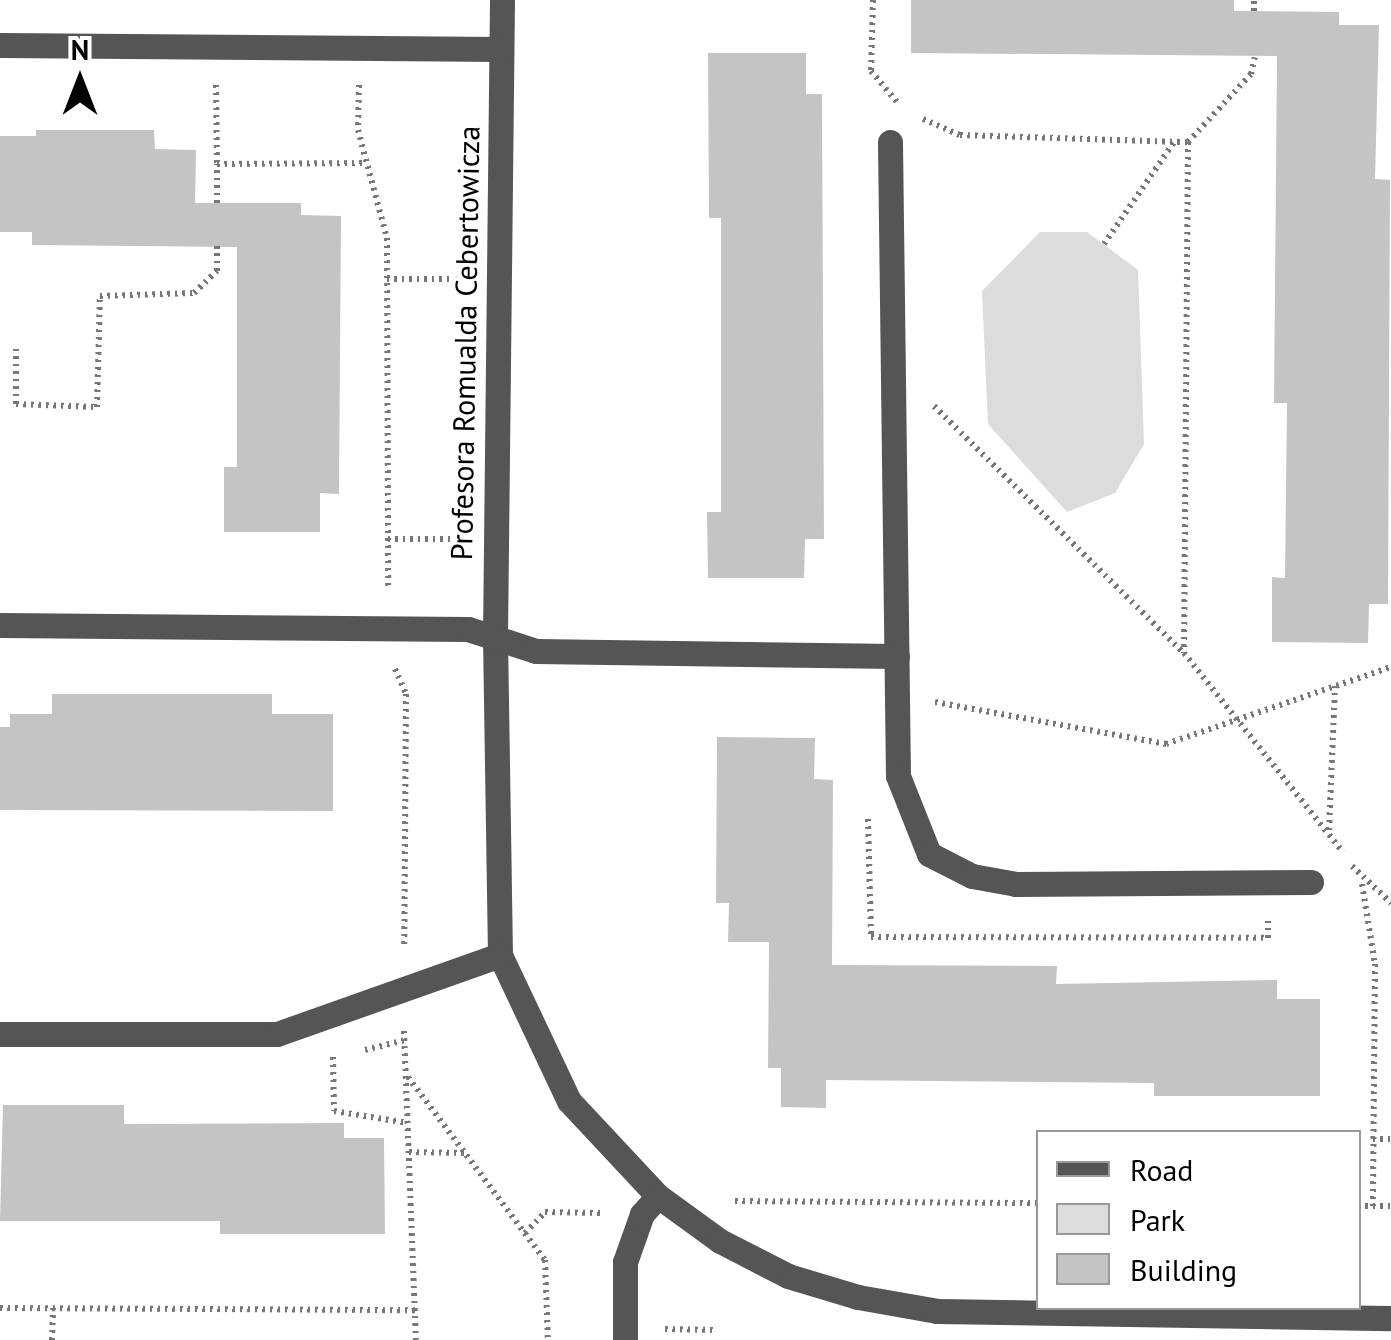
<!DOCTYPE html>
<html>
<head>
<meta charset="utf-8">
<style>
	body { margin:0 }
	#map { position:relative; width:1391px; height:1340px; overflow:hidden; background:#fff; font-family:"PT Sans",sans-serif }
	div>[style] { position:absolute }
	.green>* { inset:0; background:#dcdcdc }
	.building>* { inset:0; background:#c4c4c4 }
	.path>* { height:6px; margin-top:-3px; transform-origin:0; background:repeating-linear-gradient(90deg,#777 0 2.5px,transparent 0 7.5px) }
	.minor>* { height:25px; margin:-12.5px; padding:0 12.5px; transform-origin:12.5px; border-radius:12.5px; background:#555 }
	span { translate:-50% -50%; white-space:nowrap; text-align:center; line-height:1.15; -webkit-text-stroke:8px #fff; paint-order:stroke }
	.street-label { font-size:30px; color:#000 }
	.legend { position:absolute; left:1036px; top:1130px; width:325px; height:180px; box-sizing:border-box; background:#fff; border:2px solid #999; margin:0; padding:12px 18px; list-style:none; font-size:30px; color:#000 }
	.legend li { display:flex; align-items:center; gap:20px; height:50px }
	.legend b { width:50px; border:2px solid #999 }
	.north { position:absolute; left:30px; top:30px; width:100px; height:100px; -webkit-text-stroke:8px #fff; paint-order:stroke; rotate:0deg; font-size:28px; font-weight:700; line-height:40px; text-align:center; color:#000 }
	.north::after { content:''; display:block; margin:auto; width:35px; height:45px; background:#000; clip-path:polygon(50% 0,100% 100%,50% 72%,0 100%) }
</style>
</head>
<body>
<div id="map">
	<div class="green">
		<i style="clip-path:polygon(1040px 232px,1087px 232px,1138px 270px,1144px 444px,1115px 493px,1067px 512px,988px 424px,982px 291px)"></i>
	</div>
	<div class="building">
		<i style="clip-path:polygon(911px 0,1234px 0,1234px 11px,1339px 12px,1339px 25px,1379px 25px,1375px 179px,1390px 180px,1388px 604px,1369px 604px,1368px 643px,1272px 642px,1272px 577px,1285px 578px,1287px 403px,1274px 403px,1277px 56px,911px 53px)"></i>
		<i style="clip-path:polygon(708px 53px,806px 53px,806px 94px,822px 94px,824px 539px,805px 539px,804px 578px,708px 578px,707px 512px,721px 512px,721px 218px,709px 218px)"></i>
		<i style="clip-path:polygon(36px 130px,154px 130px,155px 149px,196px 150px,195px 203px,301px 203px,301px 215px,341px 216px,339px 494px,320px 493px,320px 532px,224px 532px,224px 467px,237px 467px,237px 247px,32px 245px,32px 232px,0 232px,0 136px,36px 136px)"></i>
		<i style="clip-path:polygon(52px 694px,272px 694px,272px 714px,333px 714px,333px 811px,0 810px,0 727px,10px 727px,10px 714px,52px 714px)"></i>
		<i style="clip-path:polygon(717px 737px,815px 738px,814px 779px,833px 780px,832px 965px,1057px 966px,1056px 984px,1277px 980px,1277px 999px,1320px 999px,1320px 1096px,1154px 1096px,1154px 1083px,826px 1080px,826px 1108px,781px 1107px,781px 1068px,768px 1068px,769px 942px,728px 942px,729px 903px,716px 903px)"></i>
		<i style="clip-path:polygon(3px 1105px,124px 1105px,124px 1124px,344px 1123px,344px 1138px,384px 1138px,385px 1234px,220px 1234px,220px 1221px,0 1221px)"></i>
	</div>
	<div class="path">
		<i style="left:873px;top:0;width:71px;rotate:91.6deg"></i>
		<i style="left:871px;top:71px;width:40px;rotate:50deg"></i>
		<i style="left:1254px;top:11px;width:11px;rotate:-90deg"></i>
		<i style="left:216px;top:85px;width:79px;rotate:89.3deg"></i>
		<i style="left:359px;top:85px;width:45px;rotate:91.3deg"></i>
		<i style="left:358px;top:130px;width:112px;rotate:75deg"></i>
		<i style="left:387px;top:238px;width:350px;rotate:89.8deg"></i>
		<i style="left:923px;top:119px;width:40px;rotate:23.4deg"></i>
		<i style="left:960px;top:135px;width:228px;rotate:1.8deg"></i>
		<i style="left:1188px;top:142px;width:511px;rotate:90.45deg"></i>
		<i style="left:1188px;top:142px;width:93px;rotate:-47.2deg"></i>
		<i style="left:1251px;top:74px;width:17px;rotate:-77deg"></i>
		<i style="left:217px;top:203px;width:39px;rotate:-90deg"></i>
		<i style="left:217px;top:164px;width:148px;rotate:-0.4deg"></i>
		<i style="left:1104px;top:244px;width:124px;rotate:-55.5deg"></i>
		<i style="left:387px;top:279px;width:74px"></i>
		<i style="left:16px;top:349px;width:55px;rotate:90deg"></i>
		<i style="left:16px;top:404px;width:81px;rotate:2.1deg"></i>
		<i style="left:97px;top:407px;width:111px;rotate:-88.5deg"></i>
		<i style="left:100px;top:296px;width:94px;rotate:-1.8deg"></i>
		<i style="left:194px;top:293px;width:32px;rotate:-44deg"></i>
		<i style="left:217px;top:271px;width:25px;rotate:-90deg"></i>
		<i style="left:934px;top:406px;width:351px;rotate:44.7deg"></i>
		<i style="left:1184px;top:653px;width:255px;rotate:51.4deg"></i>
		<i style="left:388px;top:539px;width:69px"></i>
		<i style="left:395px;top:669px;width:27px;rotate:66deg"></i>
		<i style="left:406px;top:694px;width:255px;rotate:90.4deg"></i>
		<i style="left:935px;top:702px;width:235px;rotate:10.3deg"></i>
		<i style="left:1166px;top:744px;width:238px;rotate:-18.9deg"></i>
		<i style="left:868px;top:819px;width:118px;rotate:88.5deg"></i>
		<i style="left:871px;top:937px;width:397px;rotate:0.1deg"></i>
		<i style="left:1268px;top:938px;width:17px;rotate:-90deg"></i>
		<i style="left:1329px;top:830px;width:144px;rotate:-87.6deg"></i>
		<i style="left:1352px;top:866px;width:54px;rotate:43.5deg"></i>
		<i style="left:1362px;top:884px;width:81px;rotate:80.8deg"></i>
		<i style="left:1375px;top:964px;width:242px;rotate:90.5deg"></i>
		<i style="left:404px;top:1031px;width:309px;rotate:87.8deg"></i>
		<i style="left:365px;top:1050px;width:41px;rotate:-14deg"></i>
		<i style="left:333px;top:1057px;width:54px;rotate:88.9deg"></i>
		<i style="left:334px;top:1111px;width:75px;rotate:9.2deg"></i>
		<i style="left:408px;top:1077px;width:229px;rotate:53.2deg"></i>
		<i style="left:545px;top:1260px;width:80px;rotate:87.9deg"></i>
		<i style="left:1373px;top:1139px;width:18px"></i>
		<i style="left:409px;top:1152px;width:56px;rotate:1deg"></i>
		<i style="left:735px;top:1201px;width:303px;rotate:0.4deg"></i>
		<i style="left:1358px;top:1206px;width:33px"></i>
		<i style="left:525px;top:1233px;width:29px;rotate:-46deg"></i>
		<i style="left:545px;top:1212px;width:55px;rotate:1deg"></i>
		<i style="left:0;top:1308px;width:415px;rotate:0.3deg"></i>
		<i style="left:665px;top:1329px;width:49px;rotate:1.2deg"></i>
		<i style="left:52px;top:1340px;width:32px;rotate:-88deg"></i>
	</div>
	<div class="minor">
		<i style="left:502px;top:0;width:637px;rotate:90.63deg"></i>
		<i style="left:495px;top:637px;width:318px;rotate:89.1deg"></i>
		<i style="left:500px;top:955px;width:161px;rotate:64.7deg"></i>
		<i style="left:569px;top:1101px;width:130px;rotate:46.9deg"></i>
		<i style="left:658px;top:1196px;width:77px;rotate:36deg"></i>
		<i style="left:720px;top:1241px;width:76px;rotate:27.2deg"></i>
		<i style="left:788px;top:1276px;width:73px;rotate:16.7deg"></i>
		<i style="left:858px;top:1297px;width:80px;rotate:10deg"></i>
		<i style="left:937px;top:1311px;width:454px;rotate:0.9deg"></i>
		<i style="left:0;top:45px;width:501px;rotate:0.46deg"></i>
		<i style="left:890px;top:142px;width:634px;rotate:89.28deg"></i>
		<i style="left:898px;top:776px;width:84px;rotate:68.3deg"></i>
		<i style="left:929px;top:854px;width:48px;rotate:27.1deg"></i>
		<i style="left:972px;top:876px;width:45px;rotate:10.3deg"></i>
		<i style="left:1016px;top:884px;width:295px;rotate:-0.4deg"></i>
		<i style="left:0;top:625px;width:468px;rotate:0.5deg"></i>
		<i style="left:468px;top:629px;width:71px;rotate:17.9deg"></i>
		<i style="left:536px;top:651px;width:361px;rotate:0.8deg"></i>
		<i style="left:0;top:1034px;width:277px"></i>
		<i style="left:277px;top:1034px;width:237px;rotate:-19.5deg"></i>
		<i style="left:625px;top:1340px;width:78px;rotate:-90deg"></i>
		<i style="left:625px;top:1262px;width:51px;rotate:-70.5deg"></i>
		<i style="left:642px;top:1214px;width:24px;rotate:-48deg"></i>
	</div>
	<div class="street-label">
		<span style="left:465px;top:343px;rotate:-89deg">Profesora Romualda Cebertowicza</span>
	</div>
	<ul class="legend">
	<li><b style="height:12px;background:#555"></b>Road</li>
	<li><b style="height:28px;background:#dcdcdc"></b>Park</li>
	<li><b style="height:28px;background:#c4c4c4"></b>Building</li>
	</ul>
	<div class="north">N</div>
</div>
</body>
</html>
